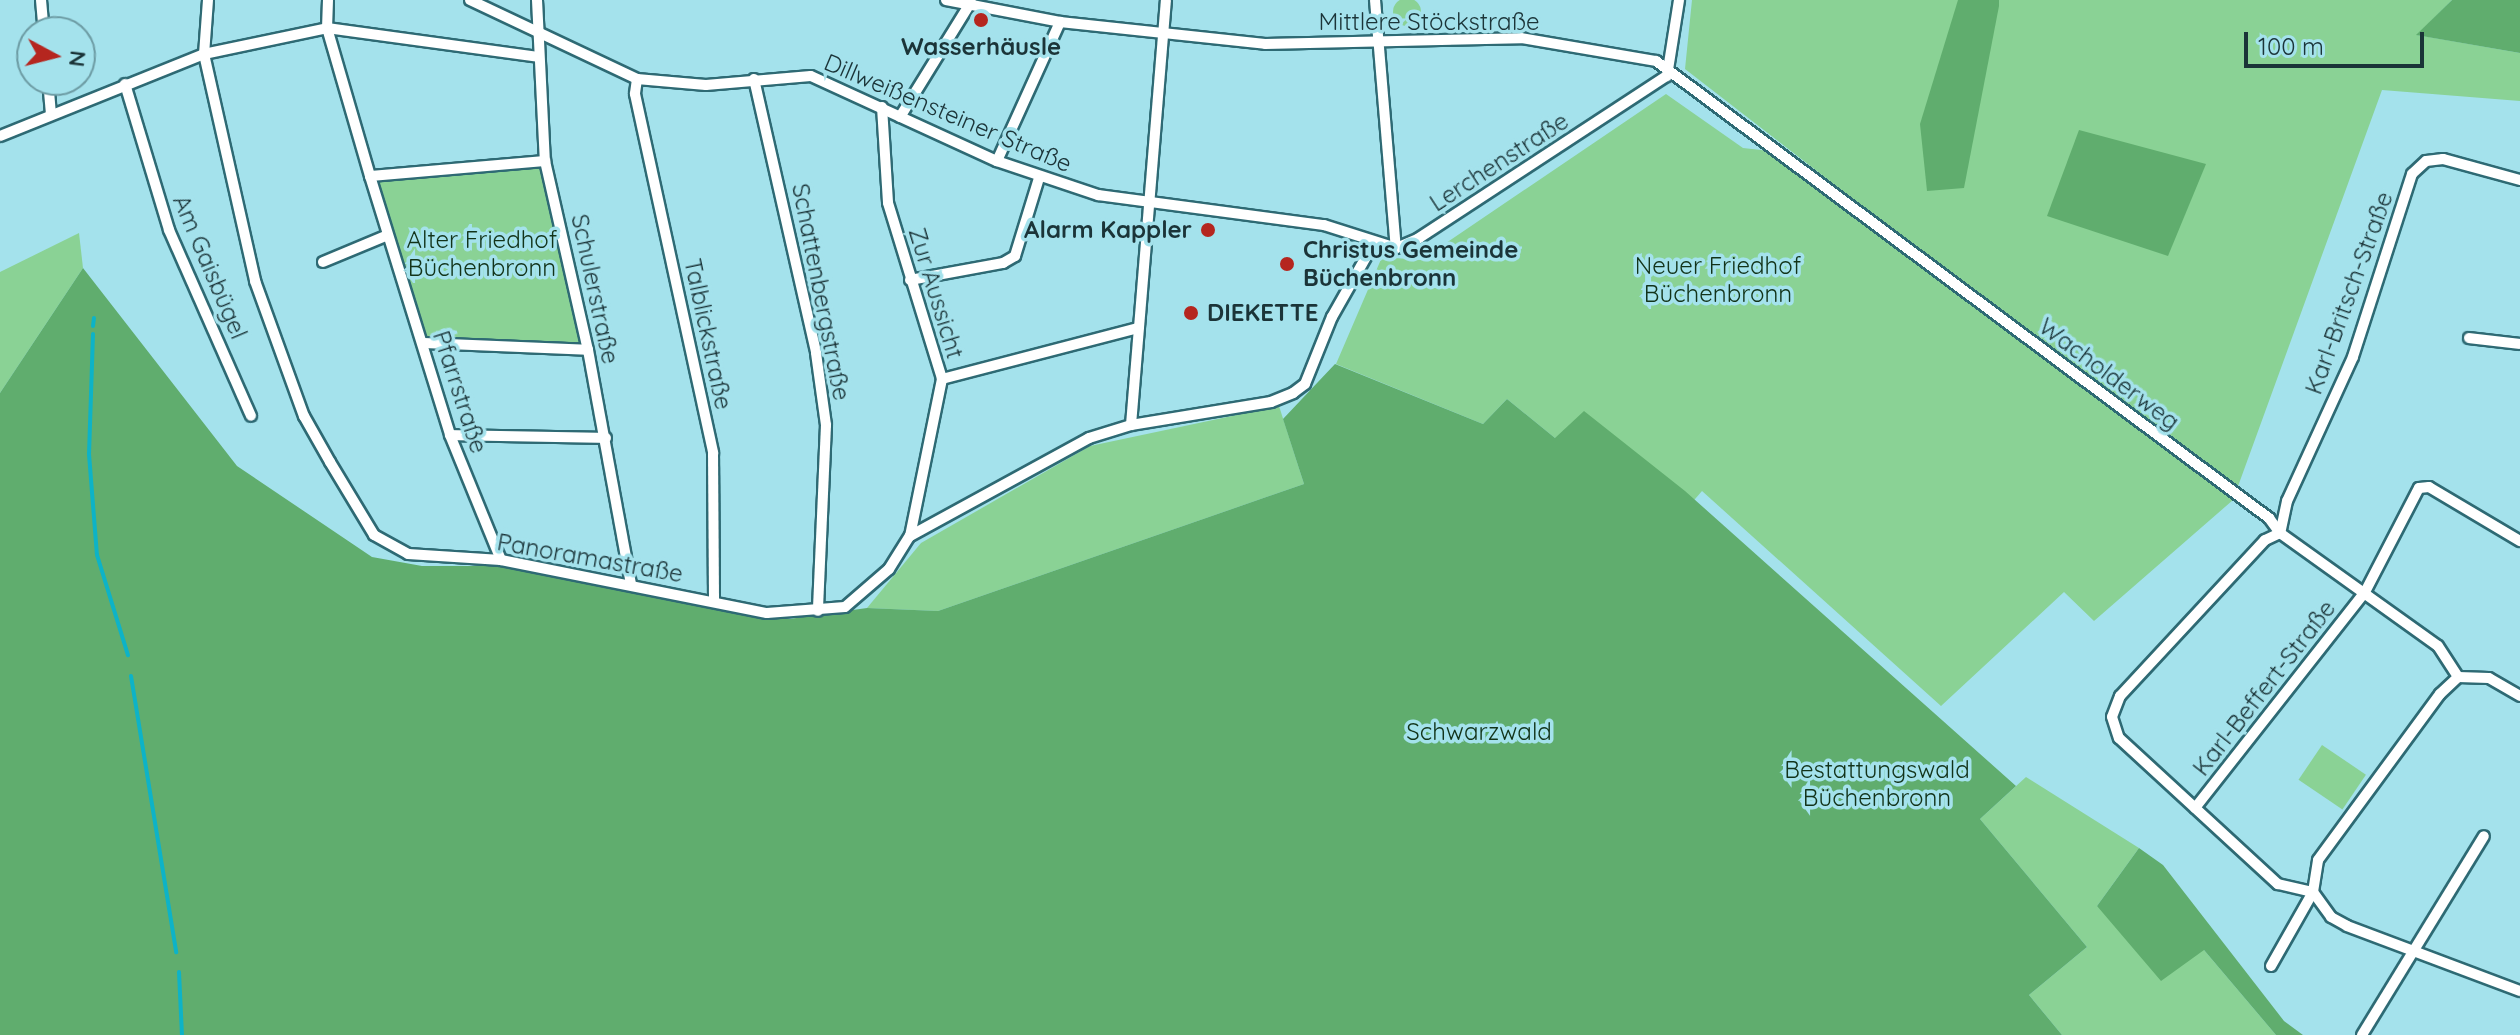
<!DOCTYPE html>
<html>
<head>
<meta charset="utf-8">
<style>
	body { margin:0 }
	#map { position:relative; width:2520px; height:1035px; overflow:hidden; background:#a4e2ec; font-family:Quicksand,sans-serif }
	div>[style] { position:absolute }
	.green>* { inset:0; background:#8ad295; transform-origin:0 0 }
	.round { border-radius:50% }
	.forest>* { inset:0; background:#60ad6e }
	.stream>* { height:4px; margin:-2px; padding:0 2px; transform-origin:2px; border-radius:2px; background:#0db3c7 }
	.roads { filter:drop-shadow(2px 0 #2e6a74) drop-shadow(-2px 0 #2e6a74) drop-shadow(0 2px #2e6a74) drop-shadow(0 -2px #2e6a74) }
	.street>* { height:10px; margin:-5px; padding:0 5px; transform-origin:5px; border-radius:5px; background:#fff }
	.dots>* { width:22px; height:22px; translate:-50% -50%; box-sizing:border-box; border:4px solid #a4e2ec; border-radius:50% }
	span { translate:-50% -50%; white-space:nowrap; text-align:center; line-height:1.15; -webkit-text-stroke:7px #a4e2ec; paint-order:stroke }
	.street-label { font-size:24px; color:#1b3438 }
	.poi-label { font-size:24px; color:#1b3438; font-weight:700 }
	.right { translate:-100% -50%; text-align:right }
	.left { translate:0 -50%; text-align:left }
	.park-label { font-size:24px; color:#123319 }
	.north { position:absolute; left:16px; top:16px; width:80px; height:80px; box-sizing:border-box; background:#a4e2ec; border:2px solid #6d9ca4; border-radius:50%; rotate:97deg; font-size:22px; font-weight:700; line-height:32px; text-align:center; color:#1b3438 }
	.north::after { content:''; display:block; margin:auto; width:28px; height:36px; background:#b5261f; clip-path:polygon(50% 0,100% 100%,50% 72%,0 100%) }
	.scale { position:absolute; left:2244px; top:32px; width:180px; height:36px; box-sizing:border-box; border:4px solid #1b3438; border-top:0; padding-left:10px; font-size:24px; line-height:28px; white-space:nowrap; color:#1b3438; -webkit-text-stroke:6px #a4e2ec; paint-order:stroke }
</style>
</head>
<body>
<div id="map">
	<div class="green">
		<i class="round" style="left:1393px;top:-2px;width:28px;height:28px"></i>
		<i style="clip-path:polygon(1692px 0,2452px 0,2417px 35px,2520px 53px,2520px 101px,2382px 90px,2233px 500px,2094px 621px,2064px 592px,1941px 706px,1702px 491px,1689px 506px,1555px 438px,1507px 399px,1483px 424px,1336px 364px,1382px 257px,1421px 260px,1666px 94px,1743px 148px,1770px 151px,1921px 266px,1928px 257px,1685px 69px)"></i>
		<i style="clip-path:polygon(542px 164px,583px 346px,425px 338px,378px 180px)"></i>
		<i style="clip-path:polygon(79px 233px,83px 268px,0 393px,0 272px)"></i>
		<i style="clip-path:polygon(1279px 406px,1304px 484px,938px 611px,867px 608px,921px 543px,1090px 446px)"></i>
		<i style="left:2322px;top:745px;width:53px;height:42px;rotate:34deg"></i>
		<i style="clip-path:polygon(2026px 777px,2139px 848px,2097px 906px,2204px 950px,2276px 1035px,2062px 1035px,2029px 995px,2087px 947px,1980px 819px)"></i>
	</div>
	<div class="forest">
		<i style="clip-path:polygon(1958px 0,1999px 0,1999px 6px,1964px 188px,1927px 191px,1920px 124px)"></i>
		<i style="clip-path:polygon(2452px 0,2520px 0,2520px 53px,2416px 35px)"></i>
		<i style="clip-path:polygon(2079px 130px,2206px 164px,2168px 256px,2047px 216px)"></i>
		<i style="clip-path:polygon(83px 268px,237px 466px,372px 557px,422px 566px,507px 566px,789px 619px,867px 608px,938px 611px,1304px 484px,1283px 419px,1335px 364px,1483px 424px,1507px 399px,1555px 438px,1584px 411px,1685px 491px,2016px 786px,1980px 819px,2087px 947px,2029px 995px,2062px 1035px,0 1035px,0 393px)"></i>
		<i style="clip-path:polygon(2139px 848px,2163px 865px,2284px 1021px,2303px 1035px,2276px 1035px,2204px 950px,2161px 981px,2097px 906px)"></i>
	</div>
	<div class="stream">
		<i style="left:93px;top:326px;width:8px;rotate:-83deg"></i>
		<i style="left:93px;top:334px;width:120px;rotate:91.9deg"></i>
		<i style="left:89px;top:454px;width:101px;rotate:85.5deg"></i>
		<i style="left:97px;top:555px;width:105px;rotate:72.8deg"></i>
		<i style="left:131px;top:676px;width:280px;rotate:80.7deg"></i>
		<i style="left:179px;top:972px;width:63px;rotate:87.3deg"></i>
	</div>
	<div class="roads">
		<div class="street">
			<i style="left:41px;top:0;width:32px;rotate:85deg"></i>
			<i style="left:208px;top:0;width:54px;rotate:94.2deg"></i>
			<i style="left:204px;top:54px;width:233px;rotate:77.3deg"></i>
			<i style="left:255px;top:281px;width:144px;rotate:70.1deg"></i>
			<i style="left:304px;top:416px;width:53px;rotate:60.5deg"></i>
			<i style="left:330px;top:462px;width:85px;rotate:58.9deg"></i>
			<i style="left:374px;top:535px;width:39px;rotate:29deg"></i>
			<i style="left:408px;top:554px;width:93px;rotate:3.7deg"></i>
			<i style="left:501px;top:560px;width:271px;rotate:11.3deg"></i>
			<i style="left:767px;top:613px;width:78px;rotate:-4.4deg"></i>
			<i style="left:845px;top:607px;width:58px;rotate:-40.8deg"></i>
			<i style="left:889px;top:569px;width:39px;rotate:-58deg"></i>
			<i style="left:910px;top:536px;width:204px;rotate:-28.7deg"></i>
			<i style="left:1089px;top:438px;width:44px;rotate:-17.2deg"></i>
			<i style="left:1131px;top:425px;width:142px;rotate:-9.3deg"></i>
			<i style="left:1271px;top:402px;width:24px;rotate:-22deg"></i>
			<i style="left:1293px;top:393px;width:15px;rotate:-37deg"></i>
			<i style="left:1305px;top:384px;width:72px;rotate:-68.1deg"></i>
			<i style="left:1332px;top:317px;width:85px;rotate:-60.4deg"></i>
			<i style="left:328px;top:0;width:28px;rotate:92deg"></i>
			<i style="left:327px;top:28px;width:154px;rotate:73.8deg"></i>
			<i style="left:370px;top:176px;width:271px;rotate:72.8deg"></i>
			<i style="left:450px;top:435px;width:135px;rotate:67.8deg"></i>
			<i style="left:470px;top:0;width:185px;rotate:25.3deg"></i>
			<i style="left:637px;top:79px;width:69px;rotate:5deg"></i>
			<i style="left:706px;top:85px;width:105px;rotate:-4.9deg"></i>
			<i style="left:811px;top:76px;width:205px;rotate:24.6deg"></i>
			<i style="left:997px;top:161px;width:107px;rotate:18.6deg"></i>
			<i style="left:1098px;top:195px;width:228px;rotate:7.6deg"></i>
			<i style="left:1324px;top:225px;width:76px;rotate:17.7deg"></i>
			<i style="left:1396px;top:248px;width:25px;rotate:-23deg"></i>
			<i style="left:1419px;top:238px;width:296px;rotate:-33.2deg"></i>
			<i style="left:1667px;top:76px;width:77px;rotate:-81deg"></i>
			<i style="left:537px;top:0;width:161px;rotate:87.2deg"></i>
			<i style="left:545px;top:161px;width:194px;rotate:77.2deg"></i>
			<i style="left:588px;top:350px;width:238px;rotate:79.6deg"></i>
			<i style="left:946px;top:0;width:116px;rotate:10.9deg"></i>
			<i style="left:1060px;top:22px;width:206px;rotate:6.1deg"></i>
			<i style="left:1265px;top:44px;width:256px;rotate:-1.3deg"></i>
			<i style="left:1521px;top:38px;width:137px;rotate:9.7deg"></i>
			<i style="left:1656px;top:61px;width:765px;rotate:36.71deg"></i>
			<i style="left:2269px;top:518px;width:19px;rotate:54deg"></i>
			<i style="left:2280px;top:533px;width:194px;rotate:35.6deg"></i>
			<i style="left:2438px;top:646px;width:37px;rotate:57deg"></i>
			<i style="left:2458px;top:677px;width:31px;rotate:2deg"></i>
			<i style="left:2489px;top:678px;width:36px;rotate:30deg"></i>
			<i style="left:1375px;top:0;width:249px;rotate:85.2deg"></i>
			<i style="left:637px;top:79px;width:15px;rotate:98deg"></i>
			<i style="left:635px;top:94px;width:367px;rotate:77.7deg"></i>
			<i style="left:713px;top:453px;width:148px;rotate:89.6deg"></i>
			<i style="left:754px;top:79px;width:281px;rotate:77.2deg"></i>
			<i style="left:816px;top:353px;width:73px;rotate:82.1deg"></i>
			<i style="left:826px;top:425px;width:186px;rotate:92.5deg"></i>
			<i style="left:48px;top:80px;width:33px;rotate:85deg"></i>
			<i style="left:125px;top:84px;width:152px;rotate:73.2deg"></i>
			<i style="left:169px;top:230px;width:203px;rotate:66.2deg"></i>
			<i style="left:882px;top:107px;width:96px;rotate:86.4deg"></i>
			<i style="left:888px;top:203px;width:184px;rotate:72.9deg"></i>
			<i style="left:942px;top:379px;width:160px;rotate:101.5deg"></i>
			<i style="left:900px;top:117px;width:135px;rotate:-58.3deg"></i>
			<i style="left:0;top:136px;width:220px;rotate:-21.9deg"></i>
			<i style="left:204px;top:54px;width:126px;rotate:-11.9deg"></i>
			<i style="left:327px;top:28px;width:213px;rotate:7.8deg"></i>
			<i style="left:997px;top:161px;width:153px;rotate:-65.6deg"></i>
			<i style="left:370px;top:176px;width:176px;rotate:-4.9deg"></i>
			<i style="left:2520px;top:180px;width:80px;rotate:-164.7deg"></i>
			<i style="left:2443px;top:159px;width:17px;rotate:173deg"></i>
			<i style="left:2426px;top:161px;width:19px;rotate:137deg"></i>
			<i style="left:2412px;top:174px;width:192px;rotate:107.9deg"></i>
			<i style="left:2353px;top:357px;width:158px;rotate:114.6deg"></i>
			<i style="left:2287px;top:501px;width:33px;rotate:102deg"></i>
			<i style="left:2280px;top:533px;width:17px;rotate:155deg"></i>
			<i style="left:2265px;top:540px;width:213px;rotate:132.9deg"></i>
			<i style="left:2120px;top:696px;width:22px;rotate:111deg"></i>
			<i style="left:2112px;top:717px;width:22px;rotate:72deg"></i>
			<i style="left:2119px;top:738px;width:216px;rotate:42.6deg"></i>
			<i style="left:2278px;top:884px;width:36px;rotate:13deg"></i>
			<i style="left:2313px;top:892px;width:31px;rotate:54deg"></i>
			<i style="left:2331px;top:917px;width:18px;rotate:29deg"></i>
			<i style="left:2347px;top:926px;width:185px;rotate:20.6deg"></i>
			<i style="left:323px;top:262px;width:70px;rotate:-22.6deg"></i>
			<i style="left:910px;top:280px;width:95px;rotate:-10.4deg"></i>
			<i style="left:1003px;top:263px;width:14px;rotate:-30deg"></i>
			<i style="left:1015px;top:256px;width:82px;rotate:-72.9deg"></i>
			<i style="left:2469px;top:338px;width:51px;rotate:6.7deg"></i>
			<i style="left:423px;top:343px;width:165px;rotate:2.4deg"></i>
			<i style="left:942px;top:379px;width:203px;rotate:-14.6deg"></i>
			<i style="left:1131px;top:425px;width:426px;rotate:-85.3deg"></i>
			<i style="left:450px;top:435px;width:156px;rotate:1.1deg"></i>
			<i style="left:2195px;top:808px;width:275px;rotate:-51.8deg"></i>
			<i style="left:2365px;top:592px;width:117px;rotate:-62.6deg"></i>
			<i style="left:2419px;top:488px;width:10px;rotate:-6deg"></i>
			<i style="left:2429px;top:487px;width:106px;rotate:30.7deg"></i>
			<i style="left:2271px;top:966px;width:85px;rotate:-60.4deg"></i>
			<i style="left:2313px;top:892px;width:32px;rotate:-81deg"></i>
			<i style="left:2318px;top:860px;width:206px;rotate:-53.7deg"></i>
			<i style="left:2440px;top:694px;width:25px;rotate:-43deg"></i>
			<i style="left:2362px;top:1035px;width:233px;rotate:-58.5deg"></i>
		</div>
	</div>
	<div class="dots">
		<i style="left:981px;top:20px;background:#b5261f"></i>
		<i style="left:1208px;top:230px;background:#b5261f"></i>
		<i style="left:1287px;top:264px;background:#b5261f"></i>
		<i style="left:1191px;top:313px;background:#b5261f"></i>
	</div>
	<div class="street-label">
		<span style="left:1429px;top:22px">Mittlere Stöckstraße</span>
		<span style="left:948px;top:113px;rotate:23deg">Dillweißensteiner Straße</span>
		<span style="left:1499px;top:162px;rotate:-33deg">Lerchenstraße</span>
		<span style="left:210px;top:267px;rotate:67deg">Am Gaisbügel</span>
		<span style="left:595px;top:289px;rotate:78deg">Schulerstraße</span>
		<span style="left:821px;top:292px;rotate:79deg">Schattenbergstraße</span>
		<span style="left:936px;top:293px;rotate:73deg">Zur Aussicht</span>
		<span style="left:2349px;top:293px;rotate:-70deg">Karl-Britsch-Straße</span>
		<span style="left:708px;top:334px;rotate:78deg">Talblickstraße</span>
		<span style="left:2109px;top:374px;rotate:37deg">Wacholderweg</span>
		<span style="left:460px;top:392px;rotate:72deg">Pfarrstraße</span>
		<span style="left:590px;top:558px;rotate:10deg">Panoramastraße</span>
		<span style="left:2264px;top:688px;rotate:-52deg">Karl-Beffert-Straße</span>
	</div>
	<div class="poi-label">
		<span style="left:981px;top:47px">Wasserhäusle</span>
		<span class="right" style="left:1192px;top:230px">Alarm Kappler</span>
		<span class="left" style="left:1303px;top:264px">Christus Gemeinde<br>Büchenbronn</span>
		<span class="left" style="left:1207px;top:313px">DIEKETTE</span>
	</div>
	<div class="park-label">
		<span style="left:482px;top:254px">Alter Friedhof<br>Büchenbronn</span>
		<span style="left:1718px;top:280px">Neuer Friedhof<br>Büchenbronn</span>
		<span style="left:1479px;top:732px">Schwarzwald</span>
		<span style="left:1877px;top:784px">Bestattungswald<br>Büchenbronn</span>
	</div>
	<div class="north">N</div>
	<div class="scale">100 m</div>
</div>
</body>
</html>
